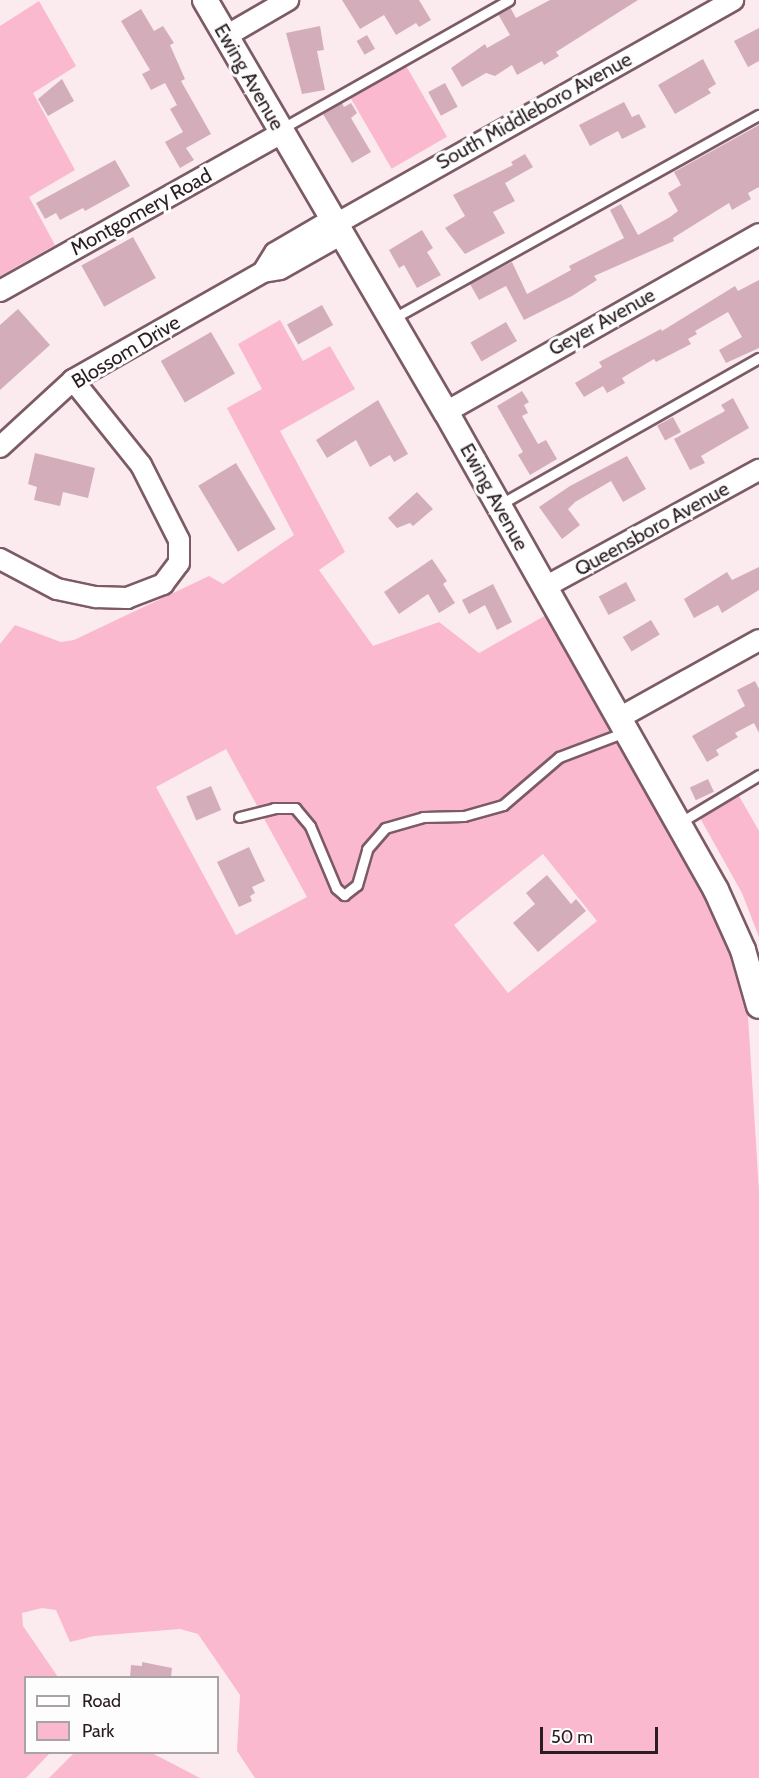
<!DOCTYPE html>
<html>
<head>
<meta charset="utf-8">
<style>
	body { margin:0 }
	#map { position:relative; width:759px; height:1778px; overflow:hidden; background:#fbebef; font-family:Cabin,sans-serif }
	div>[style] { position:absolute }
	.green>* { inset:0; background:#fab9ce; transform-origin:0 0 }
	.building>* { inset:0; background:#d3aeba; transform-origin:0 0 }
	.roads { filter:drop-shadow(2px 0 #7c5b66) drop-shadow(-2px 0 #7c5b66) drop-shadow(0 2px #7c5b66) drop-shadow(0 -2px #7c5b66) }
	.service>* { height:9px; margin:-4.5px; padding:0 4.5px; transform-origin:4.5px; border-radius:4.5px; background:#fff }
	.minor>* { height:20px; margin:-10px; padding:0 10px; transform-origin:10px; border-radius:10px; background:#fff }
	.tertiary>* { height:24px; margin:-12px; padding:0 12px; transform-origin:12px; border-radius:12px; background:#fff }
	span { translate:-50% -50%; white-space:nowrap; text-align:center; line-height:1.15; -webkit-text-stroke:6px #fdfdfd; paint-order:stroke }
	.street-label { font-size:20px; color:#2a1d21 }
	.legend { position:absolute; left:24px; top:1676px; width:195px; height:78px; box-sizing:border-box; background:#fdfdfd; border:2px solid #a9a3a5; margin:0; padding:8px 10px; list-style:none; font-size:18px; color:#2a1d21 }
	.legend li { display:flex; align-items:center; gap:12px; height:30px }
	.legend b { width:30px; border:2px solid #a9a3a5 }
	.scale { position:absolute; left:540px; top:1727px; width:118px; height:27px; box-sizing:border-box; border:3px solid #2a1d21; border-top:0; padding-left:8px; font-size:18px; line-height:21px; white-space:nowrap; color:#2a1d21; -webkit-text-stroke:4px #fdfdfd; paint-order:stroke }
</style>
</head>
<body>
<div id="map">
	<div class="green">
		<i style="clip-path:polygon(39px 1px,76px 66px,33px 93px,75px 170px,29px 197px,55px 245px,0 276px,0 26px)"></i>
		<i style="left:405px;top:64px;width:84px;height:64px;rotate:60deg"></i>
		<i style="clip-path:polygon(evenodd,280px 320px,303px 361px,330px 346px,355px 389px,280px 431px,345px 552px,319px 570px,373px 646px,439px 622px,479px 653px,548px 614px,711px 900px,733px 947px,748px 1016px,759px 1191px,759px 1778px,255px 1778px,237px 1751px,240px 1695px,198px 1634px,180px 1629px,94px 1636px,70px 1642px,56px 1610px,42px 1608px,22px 1613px,23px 1626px,58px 1677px,26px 1678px,26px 1752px,50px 1753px,26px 1778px,0 1778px,0 644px,15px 625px,61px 642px,74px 640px,209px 576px,223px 584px,294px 535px,227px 408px,262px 389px,238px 344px,280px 320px,226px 749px,307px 897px,236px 935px,156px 787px,226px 749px,280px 320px,543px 854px,597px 921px,508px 993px,454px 925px,543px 854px)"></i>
		<i style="clip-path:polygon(739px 796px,759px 831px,759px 937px,742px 893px,700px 818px)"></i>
		<i style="clip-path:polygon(74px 1753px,152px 1753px,200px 1778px,49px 1778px)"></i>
	</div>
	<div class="building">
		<i style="clip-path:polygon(342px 0,419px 0,431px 20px,419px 27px,416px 23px,396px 35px,384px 15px,360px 29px)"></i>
		<i style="clip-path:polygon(550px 0,638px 0,556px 52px,559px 56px,544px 65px,542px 61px,517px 75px,512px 65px,495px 76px,486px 73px,462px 87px,451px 68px,485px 44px,487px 48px,510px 35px,498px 14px,510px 7px,516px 18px)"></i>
		<i style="clip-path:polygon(141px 9px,154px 31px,163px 26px,174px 43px,170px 45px,185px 79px,181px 81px,211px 134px,186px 148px,194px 160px,180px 168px,165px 142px,183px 132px,170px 109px,177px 105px,165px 83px,151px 90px,142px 74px,150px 70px,121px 21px)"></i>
		<i style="clip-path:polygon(320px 26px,324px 50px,317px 51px,325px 90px,302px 94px,286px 33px)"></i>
		<i style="clip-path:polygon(759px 28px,759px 61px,748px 67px,734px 41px)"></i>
		<i style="left:367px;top:35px;width:16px;height:12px;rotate:60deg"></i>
		<i style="clip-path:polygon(703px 59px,716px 84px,708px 89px,711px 93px,675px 114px,658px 85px)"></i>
		<i style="clip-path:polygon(62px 79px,74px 101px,48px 116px,38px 99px)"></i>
		<i style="left:445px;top:83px;width:27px;height:19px;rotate:62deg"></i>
		<i style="clip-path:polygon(624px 102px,632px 117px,639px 114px,646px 127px,622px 139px,618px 131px,590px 146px,579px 125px)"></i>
		<i style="clip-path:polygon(342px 103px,344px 107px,351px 103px,357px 113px,351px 118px,371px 152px,352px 163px,323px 114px)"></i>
		<i style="clip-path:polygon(759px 125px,759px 187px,748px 193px,751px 199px,732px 210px,729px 203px,673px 238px,674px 241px,594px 276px,597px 280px,572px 296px,524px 320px,506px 286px,479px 300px,470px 284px,512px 262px,527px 294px,571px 270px,569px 266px,624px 238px,610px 210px,621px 204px,638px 235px,670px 217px,678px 211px,668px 193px,681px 185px,674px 172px)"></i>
		<i style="clip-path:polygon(525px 154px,533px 167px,505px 183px,515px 201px,493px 212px,505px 233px,465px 254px,445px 228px,465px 216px,453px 195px,513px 165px,511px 162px)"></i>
		<i style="clip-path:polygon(115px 160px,130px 186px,85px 211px,83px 208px,60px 220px,56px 213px,45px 219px,36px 203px)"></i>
		<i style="clip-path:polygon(422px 230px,433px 248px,427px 252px,441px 275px,417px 288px,404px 265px,399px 268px,389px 250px)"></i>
		<i style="left:133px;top:237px;width:47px;height:59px;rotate:61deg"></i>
		<i style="clip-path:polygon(759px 280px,759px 348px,726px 363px,719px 350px,742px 337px,728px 312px,695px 331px,697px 334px,688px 339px,691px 344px,656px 362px,654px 359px,622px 378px,625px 383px,607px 393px,603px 386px,584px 397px,575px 383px,602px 367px,599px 362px,661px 329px,662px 331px,735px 286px,738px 291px)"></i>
		<i style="left:322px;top:305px;width:23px;height:40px;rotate:61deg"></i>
		<i style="clip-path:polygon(18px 309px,50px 345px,0 390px,0 325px)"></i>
		<i style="left:506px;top:322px;width:22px;height:41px;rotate:60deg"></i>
		<i style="left:211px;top:332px;width:48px;height:58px;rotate:60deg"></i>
		<i style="clip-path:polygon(522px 391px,529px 402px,524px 405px,528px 413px,522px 416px,538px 444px,546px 440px,557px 459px,530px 475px,518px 455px,523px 452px,497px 406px)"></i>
		<i style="clip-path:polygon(733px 398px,749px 428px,701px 456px,705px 463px,690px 470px,674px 439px,725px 411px,721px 405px)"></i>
		<i style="clip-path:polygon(378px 400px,408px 454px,394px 462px,390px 455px,370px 467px,356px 440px,327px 458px,316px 440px)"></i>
		<i style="left:673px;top:417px;width:17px;height:18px;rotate:62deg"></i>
		<i style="clip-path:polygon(35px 453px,95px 468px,88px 498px,63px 492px,60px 506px,34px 500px,37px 487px,28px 484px)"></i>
		<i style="clip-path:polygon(627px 456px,646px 489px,623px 502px,611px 481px,575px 502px,568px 509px,580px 525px,562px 539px,539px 507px,570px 486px)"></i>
		<i style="left:236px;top:463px;width:77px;height:44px;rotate:59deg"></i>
		<i style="clip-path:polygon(417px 492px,433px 509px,413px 526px,410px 523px,397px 528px,388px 518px)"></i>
		<i style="clip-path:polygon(432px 559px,447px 581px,443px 584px,455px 603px,439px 613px,428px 594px,399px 614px,384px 592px)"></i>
		<i style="clip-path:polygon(759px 567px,759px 590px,722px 613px,718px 605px,694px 618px,684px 599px,727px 572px,732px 580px)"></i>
		<i style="left:626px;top:582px;width:21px;height:31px;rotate:62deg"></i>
		<i style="clip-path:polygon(493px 584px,512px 622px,497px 630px,485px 605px,469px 614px,462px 600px)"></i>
		<i style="left:651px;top:620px;width:17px;height:33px;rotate:59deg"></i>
		<i style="clip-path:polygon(755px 681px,759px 689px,759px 733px,754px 723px,735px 733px,738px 737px,716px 750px,719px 755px,707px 762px,692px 736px,745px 706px,737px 690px)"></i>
		<i style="left:708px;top:779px;width:14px;height:20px;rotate:65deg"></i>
		<i style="left:211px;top:786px;width:26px;height:27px;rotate:67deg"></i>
		<i style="clip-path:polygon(249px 847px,265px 881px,252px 887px,255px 893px,250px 896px,252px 901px,239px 907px,217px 862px)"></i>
		<i style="clip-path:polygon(547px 875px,571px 904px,576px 899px,586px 911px,538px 952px,513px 923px,535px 904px,526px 893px)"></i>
		<i style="clip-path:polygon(142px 1662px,172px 1668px,171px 1677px,130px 1677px,131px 1665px,142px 1666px)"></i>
	</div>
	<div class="roads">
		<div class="service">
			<i style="left:281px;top:129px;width:262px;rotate:-29.5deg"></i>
			<i style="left:392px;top:319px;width:420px;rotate:-29.1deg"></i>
			<i style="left:499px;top:505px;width:299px;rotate:-29.5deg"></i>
			<i style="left:239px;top:817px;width:36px;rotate:-14deg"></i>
			<i style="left:274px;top:808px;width:21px"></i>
			<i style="left:295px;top:808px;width:23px;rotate:50deg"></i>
			<i style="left:310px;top:826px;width:67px;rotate:67.2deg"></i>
			<i style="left:336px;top:888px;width:11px;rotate:41deg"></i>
			<i style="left:344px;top:895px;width:16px;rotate:-38deg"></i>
			<i style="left:357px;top:885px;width:37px;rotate:-74deg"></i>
			<i style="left:367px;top:849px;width:28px;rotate:-49deg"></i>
			<i style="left:385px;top:828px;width:40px;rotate:-16deg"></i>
			<i style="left:423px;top:817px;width:41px;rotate:-1.4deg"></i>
			<i style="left:464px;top:816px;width:41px;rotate:-15.8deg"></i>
			<i style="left:503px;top:805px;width:74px;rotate:-40.6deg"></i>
			<i style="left:559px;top:757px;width:71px;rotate:-20.7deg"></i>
			<i style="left:679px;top:823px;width:93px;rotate:-31deg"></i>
		</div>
		<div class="minor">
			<i style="left:226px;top:36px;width:72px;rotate:-30.1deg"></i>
			<i style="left:336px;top:224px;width:456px;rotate:-29.4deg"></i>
			<i style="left:263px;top:272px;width:22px;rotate:-58deg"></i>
			<i style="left:275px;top:253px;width:67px;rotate:-30.4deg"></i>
			<i style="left:0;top:291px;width:323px;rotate:-29.3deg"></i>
			<i style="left:446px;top:412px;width:360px;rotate:-29.6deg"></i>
			<i style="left:0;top:447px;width:99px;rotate:-42.5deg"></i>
			<i style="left:73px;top:380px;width:219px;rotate:-29.6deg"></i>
			<i style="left:263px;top:272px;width:17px;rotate:-10deg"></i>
			<i style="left:280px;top:269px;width:71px;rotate:-29.4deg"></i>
			<i style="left:0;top:559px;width:64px;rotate:27.8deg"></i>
			<i style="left:57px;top:589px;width:40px;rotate:12deg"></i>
			<i style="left:96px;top:597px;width:31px;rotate:2deg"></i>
			<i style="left:127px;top:598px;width:39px;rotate:-21deg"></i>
			<i style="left:163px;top:584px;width:26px;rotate:-53deg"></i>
			<i style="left:179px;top:563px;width:23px;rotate:-90deg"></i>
			<i style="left:179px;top:540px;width:84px;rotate:-116.9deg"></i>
			<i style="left:141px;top:465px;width:109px;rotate:-128.7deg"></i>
			<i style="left:545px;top:587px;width:244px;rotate:-28.7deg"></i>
			<i style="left:619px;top:718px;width:160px;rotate:-29.1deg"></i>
		</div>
		<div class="tertiary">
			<i style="left:205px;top:0;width:477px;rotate:59.7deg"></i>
			<i style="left:446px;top:412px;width:549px;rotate:60.54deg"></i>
			<i style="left:716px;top:890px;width:66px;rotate:65.8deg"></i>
			<i style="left:743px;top:950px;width:58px;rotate:74.1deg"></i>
		</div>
	</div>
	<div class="street-label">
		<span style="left:249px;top:77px;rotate:60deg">Ewing Avenue</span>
		<span style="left:534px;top:111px;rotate:-29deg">South Middleboro Avenue</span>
		<span style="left:141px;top:212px;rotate:-29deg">Montgomery Road</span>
		<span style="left:602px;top:322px;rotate:-29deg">Geyer Avenue</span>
		<span style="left:126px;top:352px;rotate:-31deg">Blossom Drive</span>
		<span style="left:494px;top:497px;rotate:61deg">Ewing Avenue</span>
		<span style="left:652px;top:529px;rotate:-29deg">Queensboro Avenue</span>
	</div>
	<ul class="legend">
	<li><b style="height:8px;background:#fff"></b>Road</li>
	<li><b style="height:16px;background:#fab9ce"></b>Park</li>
	</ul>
	<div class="scale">50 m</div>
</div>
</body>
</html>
